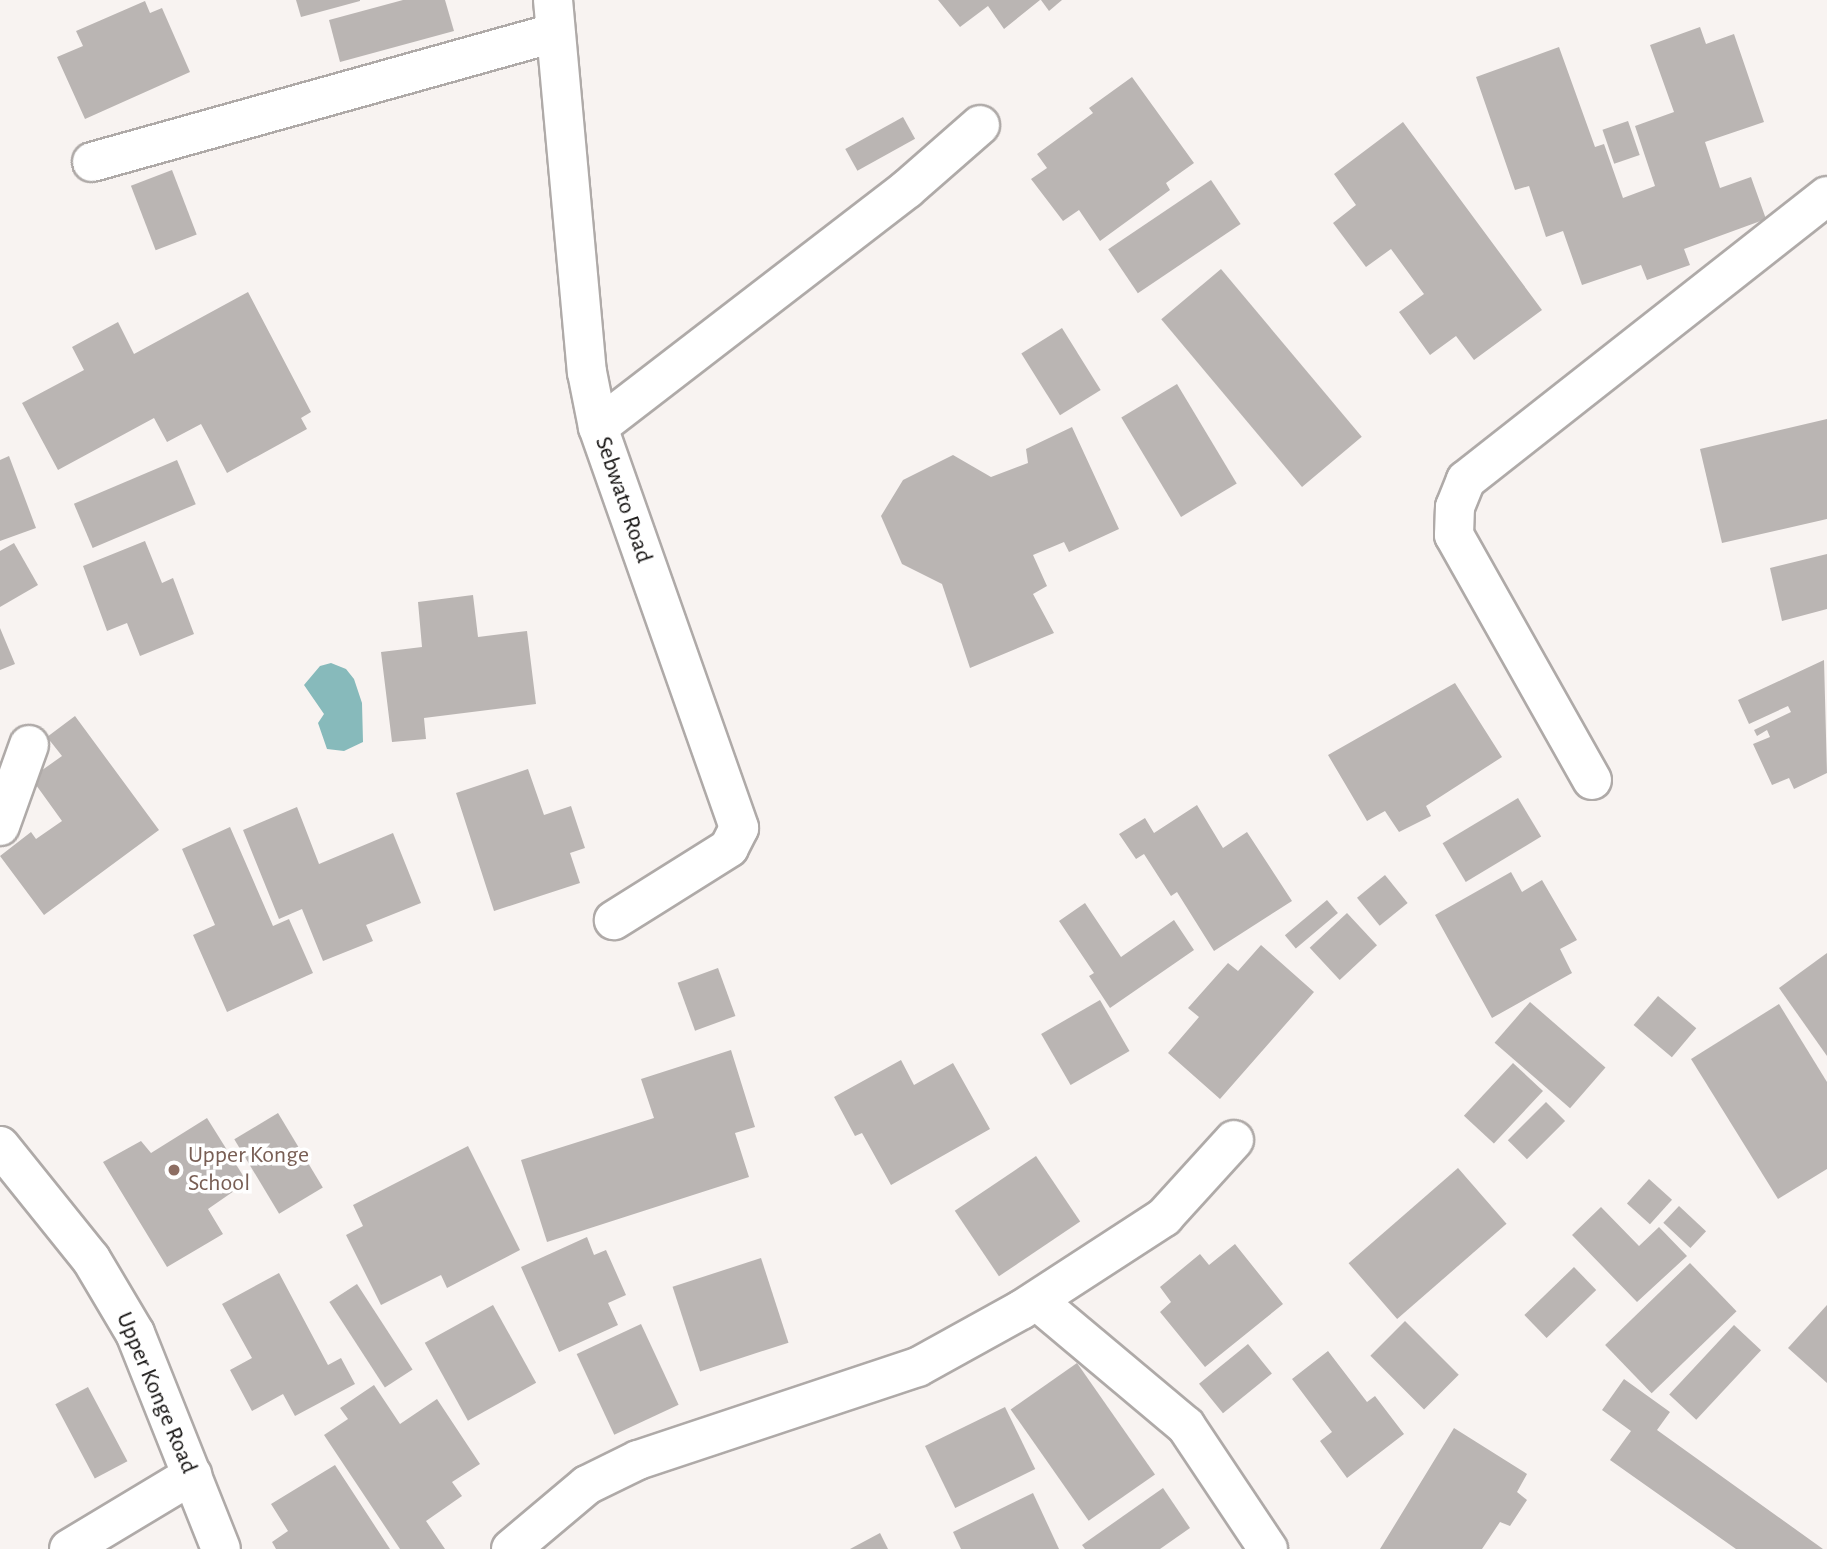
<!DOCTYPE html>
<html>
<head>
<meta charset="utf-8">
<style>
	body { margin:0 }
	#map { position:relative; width:1827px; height:1549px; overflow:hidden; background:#f8f3f1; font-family:"Alegreya Sans",sans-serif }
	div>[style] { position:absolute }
	.water>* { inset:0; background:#87babb }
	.building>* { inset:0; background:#bab5b3; transform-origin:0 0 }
	.roads { filter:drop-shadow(2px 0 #afaaa8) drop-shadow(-2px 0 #afaaa8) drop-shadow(0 2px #afaaa8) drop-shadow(0 -2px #afaaa8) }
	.minor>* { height:38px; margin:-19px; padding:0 19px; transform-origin:19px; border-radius:19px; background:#fff }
	.dots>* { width:19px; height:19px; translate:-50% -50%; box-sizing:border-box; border:4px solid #fff; border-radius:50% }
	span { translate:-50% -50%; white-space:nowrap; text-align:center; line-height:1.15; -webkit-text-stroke:7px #fff; paint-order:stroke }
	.street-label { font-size:24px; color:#100e0d }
	.education-label { font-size:24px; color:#785e54 }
	.left { translate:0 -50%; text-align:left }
</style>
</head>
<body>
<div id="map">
	<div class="water">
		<i style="clip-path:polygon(331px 663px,346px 669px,354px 679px,362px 703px,363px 742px,344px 751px,327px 749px,318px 723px,324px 714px,304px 685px,320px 666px)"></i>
	</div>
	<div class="building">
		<i style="clip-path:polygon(296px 0,360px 0,360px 1px,301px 17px)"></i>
		<i style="clip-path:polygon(403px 0,445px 0,454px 31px,340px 62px,329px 20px)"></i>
		<i style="clip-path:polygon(938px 0,1040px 0,1004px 29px,988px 6px,960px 27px)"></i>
		<i style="clip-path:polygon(1041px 0,1062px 0,1049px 11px)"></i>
		<i style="clip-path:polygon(145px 1px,150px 13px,162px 8px,190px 72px,85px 119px,57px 57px,83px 46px,76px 31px)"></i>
		<i style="clip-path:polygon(1700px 27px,1706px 44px,1734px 34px,1764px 122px,1705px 142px,1720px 188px,1751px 177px,1766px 219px,1684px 249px,1690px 265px,1647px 280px,1641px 265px,1582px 285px,1563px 231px,1546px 237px,1529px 186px,1515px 190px,1476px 77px,1559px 47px,1595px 147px,1604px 144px,1623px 198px,1655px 186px,1635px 126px,1674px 112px,1650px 45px)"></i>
		<i style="clip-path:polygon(1132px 77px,1194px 163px,1166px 183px,1170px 190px,1100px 241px,1079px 210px,1063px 221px,1031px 179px,1047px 168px,1037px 154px,1093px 113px,1089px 108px)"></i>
		<i style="left:903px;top:117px;width:25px;height:66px;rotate:61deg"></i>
		<i style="left:1628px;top:121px;width:36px;height:27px;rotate:71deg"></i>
		<i style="clip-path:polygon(1403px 122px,1542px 310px,1474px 360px,1456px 336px,1430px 355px,1399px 312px,1424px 294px,1391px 249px,1366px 267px,1333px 223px,1356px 205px,1334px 174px)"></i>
		<i style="left:172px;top:170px;width:69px;height:44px;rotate:69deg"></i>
		<i style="left:1211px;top:180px;width:53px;height:124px;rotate:56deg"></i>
		<i style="left:1221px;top:269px;width:219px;height:78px;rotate:50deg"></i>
		<i style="clip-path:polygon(248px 292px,311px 412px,301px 418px,307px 429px,227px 473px,201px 424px,167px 442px,154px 418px,58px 470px,22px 403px,84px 370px,72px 347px,118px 322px,134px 354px)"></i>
		<i style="left:1062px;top:328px;width:73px;height:48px;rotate:58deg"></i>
		<i style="left:1177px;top:384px;width:116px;height:65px;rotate:59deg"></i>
		<i style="clip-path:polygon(1827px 419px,1827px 519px,1722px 543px,1700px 449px)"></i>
		<i style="clip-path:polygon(1072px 427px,1119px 529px,1069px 552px,1064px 542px,1033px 555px,1047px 586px,1033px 594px,1054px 633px,970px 668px,942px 584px,902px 564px,881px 516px,903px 480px,953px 455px,991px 477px,1028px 463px,1026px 449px)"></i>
		<i style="clip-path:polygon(9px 456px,36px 528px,0 541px,0 460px)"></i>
		<i style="left:177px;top:460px;width:48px;height:112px;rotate:67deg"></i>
		<i style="clip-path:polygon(145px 541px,162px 583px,173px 578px,194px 634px,140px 656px,127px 623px,107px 631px,83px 566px)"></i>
		<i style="clip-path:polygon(14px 543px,38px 585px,0 607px,0 551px)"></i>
		<i style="clip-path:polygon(1827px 554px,1827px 609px,1782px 621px,1770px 568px)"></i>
		<i style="clip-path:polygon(473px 595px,478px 637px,527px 631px,536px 704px,424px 718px,426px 739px,392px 742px,381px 652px,422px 647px,418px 602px)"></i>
		<i style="clip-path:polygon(0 628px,15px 664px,0 670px)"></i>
		<i style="clip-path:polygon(1824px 660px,1827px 773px,1794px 789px,1789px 778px,1772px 785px,1753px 744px,1770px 737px,1767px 730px,1757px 736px,1754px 730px,1791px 712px,1788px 706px,1749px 724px,1738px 700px)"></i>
		<i style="clip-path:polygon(1455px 683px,1502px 757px,1426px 806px,1431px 816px,1399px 832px,1385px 811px,1367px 821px,1328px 755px)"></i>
		<i style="clip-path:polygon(75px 716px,159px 830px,44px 915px,0 856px,31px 832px,36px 839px,62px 821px,31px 778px,62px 756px,47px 737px)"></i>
		<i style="clip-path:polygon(528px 769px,544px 815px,571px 806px,585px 848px,570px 853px,580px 883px,494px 911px,456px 793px)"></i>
		<i style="left:1518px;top:798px;width:45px;height:88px;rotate:59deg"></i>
		<i style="clip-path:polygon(1197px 805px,1223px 848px,1247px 832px,1292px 901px,1214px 951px,1177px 892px,1171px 896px,1144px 854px,1136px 859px,1119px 834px,1145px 818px,1154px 833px)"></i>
		<i style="clip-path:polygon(297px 807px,319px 864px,393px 833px,421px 903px,366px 925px,373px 941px,323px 961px,302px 909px,279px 919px,243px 830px)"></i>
		<i style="clip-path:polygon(230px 827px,273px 926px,289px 919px,313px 973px,227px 1012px,193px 935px,215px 925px,182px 849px)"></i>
		<i style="clip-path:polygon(1511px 872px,1522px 892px,1542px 880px,1577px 940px,1560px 949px,1572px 973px,1492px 1018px,1435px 915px)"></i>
		<i style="left:1385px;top:875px;width:36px;height:36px;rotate:51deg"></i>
		<i style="left:1327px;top:900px;width:17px;height:55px;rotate:50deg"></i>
		<i style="clip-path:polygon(1085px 903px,1121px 957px,1174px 920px,1194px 950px,1110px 1008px,1089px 976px,1094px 973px,1059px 921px)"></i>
		<i style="left:1347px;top:913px;width:44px;height:51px;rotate:47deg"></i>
		<i style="clip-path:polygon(1261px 945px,1314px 992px,1220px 1099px,1168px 1053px,1199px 1017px,1188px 1008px,1228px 963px,1238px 971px)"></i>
		<i style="clip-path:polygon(1827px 953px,1827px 1056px,1779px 988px)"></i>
		<i style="left:718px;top:968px;width:51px;height:43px;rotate:70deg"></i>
		<i style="left:1658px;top:996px;width:50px;height:38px;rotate:40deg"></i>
		<i style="left:1100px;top:1000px;width:59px;height:68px;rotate:60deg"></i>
		<i style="left:1530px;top:1002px;width:100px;height:54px;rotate:41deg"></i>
		<i style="clip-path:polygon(1779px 1004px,1827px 1082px,1827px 1169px,1778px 1199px,1691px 1059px)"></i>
		<i style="clip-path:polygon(731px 1050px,755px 1127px,735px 1133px,749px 1177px,547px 1242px,521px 1160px,654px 1118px,641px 1079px)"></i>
		<i style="clip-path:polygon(901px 1060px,914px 1085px,953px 1063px,990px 1129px,891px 1185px,862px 1133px,855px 1136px,834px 1097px)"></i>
		<i style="left:1513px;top:1063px;width:41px;height:72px;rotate:43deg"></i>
		<i style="left:1546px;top:1102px;width:27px;height:54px;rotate:45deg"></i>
		<i style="left:278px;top:1113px;width:87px;height:51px;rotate:59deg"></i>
		<i style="clip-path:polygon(207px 1118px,247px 1182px,208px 1209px,223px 1234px,167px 1267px,103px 1162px,141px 1141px,151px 1153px)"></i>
		<i style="clip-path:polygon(468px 1146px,520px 1250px,447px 1288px,441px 1275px,381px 1305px,346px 1235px,363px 1226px,353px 1205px)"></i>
		<i style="left:1036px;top:1156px;width:79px;height:98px;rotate:56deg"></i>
		<i style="left:1458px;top:1168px;width:74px;height:145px;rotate:49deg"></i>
		<i style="left:1649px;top:1179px;width:31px;height:33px;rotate:42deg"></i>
		<i style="left:1679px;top:1206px;width:37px;height:23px;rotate:43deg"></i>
		<i style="clip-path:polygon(1601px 1207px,1639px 1246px,1659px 1227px,1687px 1256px,1637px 1302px,1572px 1235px)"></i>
		<i style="clip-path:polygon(587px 1237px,594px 1255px,606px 1250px,626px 1295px,608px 1303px,618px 1325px,559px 1352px,521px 1267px)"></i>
		<i style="clip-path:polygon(1235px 1244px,1283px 1304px,1205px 1367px,1160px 1312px,1171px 1302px,1160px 1287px,1200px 1254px,1209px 1265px)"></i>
		<i style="left:761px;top:1258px;width:89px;height:93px;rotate:72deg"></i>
		<i style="left:1690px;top:1263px;width:67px;height:118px;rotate:46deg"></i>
		<i style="left:1574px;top:1267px;width:32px;height:69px;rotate:46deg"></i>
		<i style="clip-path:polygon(279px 1273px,328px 1365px,341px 1358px,355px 1384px,295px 1416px,283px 1394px,252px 1411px,230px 1370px,252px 1358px,222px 1304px)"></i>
		<i style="left:357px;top:1284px;width:102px;height:33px;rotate:57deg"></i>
		<i style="left:493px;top:1305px;width:89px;height:78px;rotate:61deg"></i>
		<i style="clip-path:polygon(1827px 1305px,1827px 1383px,1788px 1348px)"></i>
		<i style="left:1405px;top:1321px;width:76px;height:49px;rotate:45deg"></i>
		<i style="left:641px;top:1324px;width:89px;height:71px;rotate:65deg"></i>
		<i style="left:1734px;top:1325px;width:37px;height:95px;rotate:43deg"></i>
		<i style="left:1248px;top:1344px;width:38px;height:63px;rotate:51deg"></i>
		<i style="clip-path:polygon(1328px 1351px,1367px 1402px,1375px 1396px,1404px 1434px,1347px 1478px,1320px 1441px,1332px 1432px,1292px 1379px)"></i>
		<i style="left:1077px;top:1363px;width:136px;height:81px;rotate:55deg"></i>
		<i style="clip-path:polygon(1624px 1379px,1670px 1412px,1657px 1430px,1823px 1549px,1736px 1549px,1610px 1460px,1631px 1431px,1602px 1410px)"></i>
		<i style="clip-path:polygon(374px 1385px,400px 1424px,437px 1399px,480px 1464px,452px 1482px,462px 1496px,426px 1521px,445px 1549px,400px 1549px,324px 1435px,348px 1419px,340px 1408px)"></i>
		<i style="left:88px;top:1387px;width:84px;height:37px;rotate:62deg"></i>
		<i style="left:1005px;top:1407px;width:69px;height:89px;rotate:64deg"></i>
		<i style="clip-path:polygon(1454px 1428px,1527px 1474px,1517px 1492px,1527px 1500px,1510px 1526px,1500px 1522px,1482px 1549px,1380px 1549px)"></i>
		<i style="clip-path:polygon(335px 1465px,390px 1549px,276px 1549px,272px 1542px,288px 1531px,271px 1504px)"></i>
		<i style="clip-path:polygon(1163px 1488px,1190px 1528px,1160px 1549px,1085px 1549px,1082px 1545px)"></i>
		<i style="clip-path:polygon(1033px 1493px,1059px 1549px,961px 1549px,953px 1532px)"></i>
		<i style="clip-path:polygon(880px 1533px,888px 1549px,850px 1549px)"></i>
	</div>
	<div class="roads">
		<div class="minor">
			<i style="left:553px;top:0;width:374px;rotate:84.8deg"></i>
			<i style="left:587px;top:372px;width:56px;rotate:78.7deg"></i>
			<i style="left:598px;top:427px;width:425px;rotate:70.6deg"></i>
			<i style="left:739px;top:828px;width:22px;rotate:117deg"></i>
			<i style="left:729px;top:848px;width:136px;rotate:147.9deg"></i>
			<i style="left:92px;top:162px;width:481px;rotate:-15.6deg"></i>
			<i style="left:598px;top:427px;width:390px;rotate:-37.6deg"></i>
			<i style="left:907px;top:189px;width:97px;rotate:-41.2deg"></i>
			<i style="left:1592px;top:780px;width:281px;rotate:-119.4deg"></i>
			<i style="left:1454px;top:535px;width:28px;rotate:-88deg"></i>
			<i style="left:1455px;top:507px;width:29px;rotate:-68deg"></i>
			<i style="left:1466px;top:480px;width:459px;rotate:-38.2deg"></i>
			<i style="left:0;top:826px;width:86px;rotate:-70.3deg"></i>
			<i style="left:0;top:1146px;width:145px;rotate:51.2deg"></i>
			<i style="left:91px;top:1259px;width:86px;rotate:59.3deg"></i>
			<i style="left:135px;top:1333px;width:232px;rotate:68.3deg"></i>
			<i style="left:1037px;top:1301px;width:194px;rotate:40deg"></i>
			<i style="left:1186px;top:1426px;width:148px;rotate:56.3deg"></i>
			<i style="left:69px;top:1549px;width:144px;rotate:-31deg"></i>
			<i style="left:511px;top:1549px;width:99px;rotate:-40.1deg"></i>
			<i style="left:587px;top:1485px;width:57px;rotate:-26.1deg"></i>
			<i style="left:638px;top:1460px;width:295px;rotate:-18.4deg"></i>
			<i style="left:918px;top:1367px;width:118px;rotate:-29deg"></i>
			<i style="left:1021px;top:1310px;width:171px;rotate:-33deg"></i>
			<i style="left:1164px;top:1217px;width:104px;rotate:-47.7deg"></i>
		</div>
	</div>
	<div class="dots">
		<i style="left:174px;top:1170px;background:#8d6e63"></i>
	</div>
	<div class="street-label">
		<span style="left:623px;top:500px;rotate:71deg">Sebwato Road</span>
		<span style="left:156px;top:1393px;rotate:67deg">Upper Konge Road</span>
	</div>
	<div class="education-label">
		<span class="left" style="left:188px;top:1170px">Upper Konge<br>School</span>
	</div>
</div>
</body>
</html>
